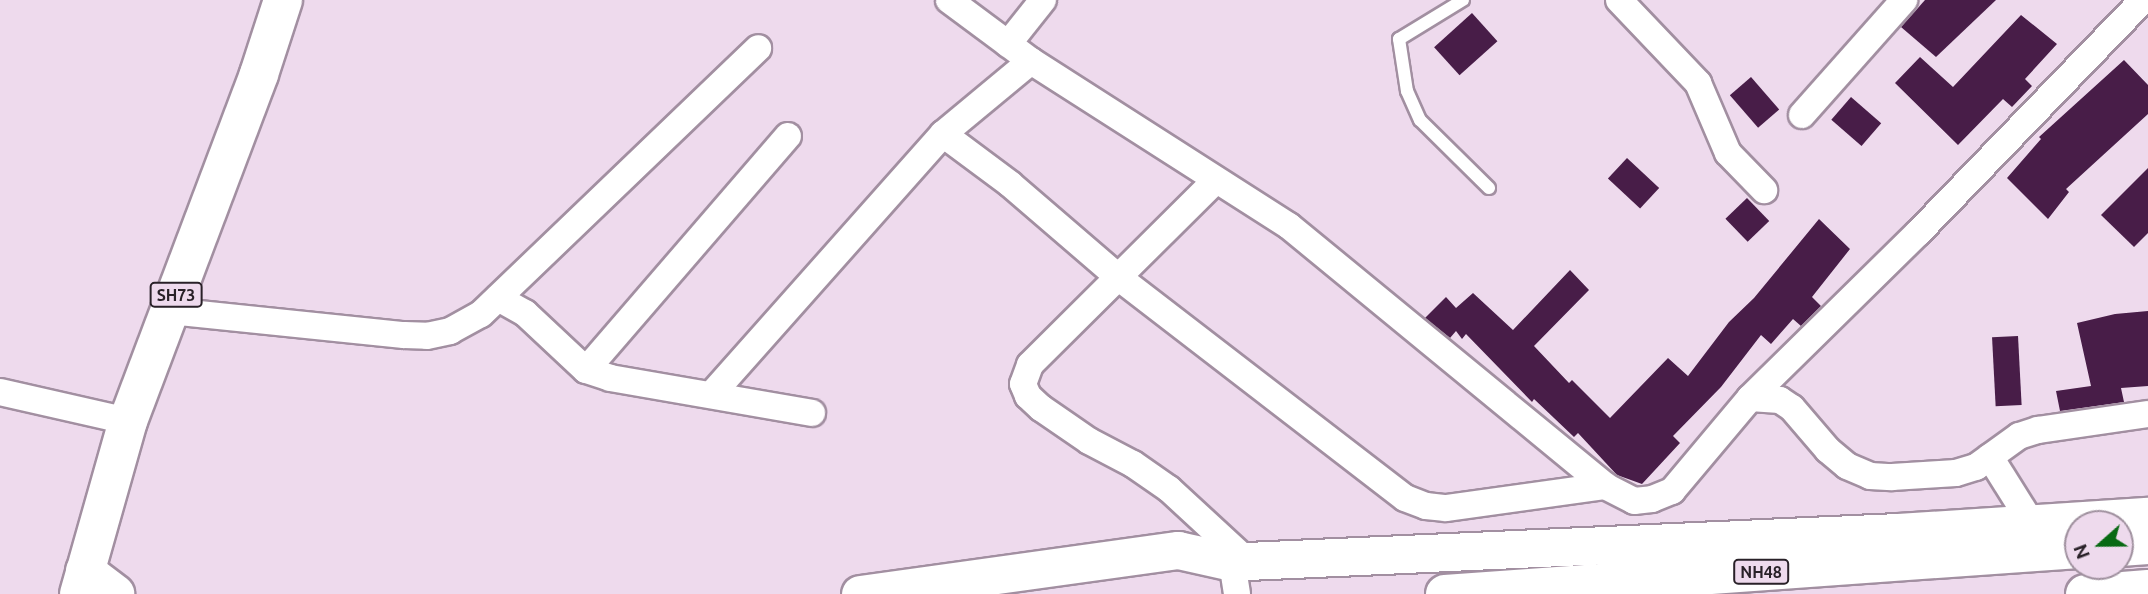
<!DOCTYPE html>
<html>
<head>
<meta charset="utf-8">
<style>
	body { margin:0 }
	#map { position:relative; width:2148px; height:594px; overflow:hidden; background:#eedaed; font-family:Ubuntu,sans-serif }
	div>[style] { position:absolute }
	.building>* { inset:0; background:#481d48; transform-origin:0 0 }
	.roads { filter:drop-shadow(2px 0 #a28fa1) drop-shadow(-2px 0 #a28fa1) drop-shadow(0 2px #a28fa1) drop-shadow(0 -2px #a28fa1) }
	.service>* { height:12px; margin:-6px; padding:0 6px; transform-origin:6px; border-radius:6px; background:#fff }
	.minor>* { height:26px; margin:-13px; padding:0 13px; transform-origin:13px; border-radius:13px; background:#fff }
	.secondary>* { height:37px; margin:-18.5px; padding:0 18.5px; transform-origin:18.5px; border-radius:18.5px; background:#fff }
	.primary>* { height:38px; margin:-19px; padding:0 19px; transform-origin:19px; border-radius:19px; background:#fff }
	.trunk>* { height:38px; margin:-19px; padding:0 19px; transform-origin:19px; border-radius:19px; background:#fff }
	span { translate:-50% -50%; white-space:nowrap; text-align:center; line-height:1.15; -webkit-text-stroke:7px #eedaed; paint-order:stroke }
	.shield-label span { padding:2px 5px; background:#eedaed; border:2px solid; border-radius:5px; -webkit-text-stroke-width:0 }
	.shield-label { font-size:16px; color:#292128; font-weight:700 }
	.north { position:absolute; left:2064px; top:510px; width:70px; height:70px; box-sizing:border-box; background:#eedaed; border:2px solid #9f909e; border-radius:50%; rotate:249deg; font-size:19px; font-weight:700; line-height:28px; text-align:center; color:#292128 }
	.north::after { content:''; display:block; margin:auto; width:24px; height:32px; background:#086913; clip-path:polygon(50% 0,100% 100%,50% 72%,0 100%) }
</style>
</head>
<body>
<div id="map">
	<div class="building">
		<i style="clip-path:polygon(1925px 0,1996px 0,1936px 57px,1901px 27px)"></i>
		<i style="left:1472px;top:13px;width:38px;height:51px;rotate:48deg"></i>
		<i style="clip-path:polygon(2021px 15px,2057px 44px,2025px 79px,2032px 86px,2012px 107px,2003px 99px,1958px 145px,1895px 83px,1920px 57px,1953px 87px)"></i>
		<i style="clip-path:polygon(2124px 60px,2148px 85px,2148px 114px,2066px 189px,2069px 192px,2048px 219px,2007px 178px,2041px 139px,2039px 137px)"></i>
		<i style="left:1751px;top:77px;width:43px;height:28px;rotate:49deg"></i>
		<i style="left:1851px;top:97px;width:40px;height:30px;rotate:41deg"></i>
		<i style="left:1627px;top:158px;width:44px;height:28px;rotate:43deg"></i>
		<i style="clip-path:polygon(2148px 168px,2148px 233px,2134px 247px,2101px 215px)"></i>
		<i style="left:1747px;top:198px;width:32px;height:30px;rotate:46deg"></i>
		<i style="clip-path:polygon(1819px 219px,1850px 249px,1812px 297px,1821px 306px,1801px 326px,1793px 319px,1771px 344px,1761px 335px,1721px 387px,1673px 436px,1680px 443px,1642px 484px,1617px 475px,1578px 433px,1574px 437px,1534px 399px,1532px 402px,1466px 334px,1462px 339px,1456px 331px,1450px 338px,1425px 318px,1446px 297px,1456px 308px,1473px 293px,1513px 330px,1570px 270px,1589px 290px,1534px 346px,1569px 383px,1572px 380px,1610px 418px,1668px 358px,1688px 376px,1729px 322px,1754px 298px)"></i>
		<i style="clip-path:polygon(2148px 311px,2148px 386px,2121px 388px,2124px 402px,2060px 411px,2056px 391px,2091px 386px,2077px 323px,2115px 314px)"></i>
		<i style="left:2018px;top:336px;width:69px;height:26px;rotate:87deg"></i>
	</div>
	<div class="roads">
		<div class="service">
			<i style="left:1463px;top:0;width:75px;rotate:148.6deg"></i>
			<i style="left:1399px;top:39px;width:53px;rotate:81.3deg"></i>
			<i style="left:1407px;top:91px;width:32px;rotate:66deg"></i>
			<i style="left:1420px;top:120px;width:97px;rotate:44.6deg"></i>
		</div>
		<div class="minor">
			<i style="left:949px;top:0;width:102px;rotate:36.6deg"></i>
			<i style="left:1031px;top:61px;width:306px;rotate:32.6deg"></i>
			<i style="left:1289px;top:226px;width:409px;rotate:39.4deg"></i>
			<i style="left:1605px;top:486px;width:33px;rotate:27deg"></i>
			<i style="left:1634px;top:501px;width:18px;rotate:-6deg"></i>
			<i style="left:1652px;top:499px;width:22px;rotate:-22deg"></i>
			<i style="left:1672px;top:491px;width:121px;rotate:-50deg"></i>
			<i style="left:1750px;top:398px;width:235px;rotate:-44.5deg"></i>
			<i style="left:1918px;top:233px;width:324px;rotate:-46deg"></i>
			<i style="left:1619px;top:0;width:115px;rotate:46.4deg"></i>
			<i style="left:1698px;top:83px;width:76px;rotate:66.8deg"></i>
			<i style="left:1728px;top:153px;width:52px;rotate:45.8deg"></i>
			<i style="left:1008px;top:44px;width:56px;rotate:-51.5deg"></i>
			<i style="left:1802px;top:115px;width:154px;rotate:-48.4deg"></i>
			<i style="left:943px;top:134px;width:84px;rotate:36.7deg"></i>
			<i style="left:1010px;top:184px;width:143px;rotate:40.7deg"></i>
			<i style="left:1118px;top:277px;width:362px;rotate:37.6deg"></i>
			<i style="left:1405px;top:498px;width:22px;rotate:21deg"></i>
			<i style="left:1426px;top:506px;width:20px;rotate:6deg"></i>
			<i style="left:1446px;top:508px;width:161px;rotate:-7.9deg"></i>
			<i style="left:1216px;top:180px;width:262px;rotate:135.2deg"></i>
			<i style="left:1030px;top:365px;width:20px;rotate:110deg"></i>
			<i style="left:1023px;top:384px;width:13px;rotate:67deg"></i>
			<i style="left:1028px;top:396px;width:18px;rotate:43deg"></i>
			<i style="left:1041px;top:408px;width:58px;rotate:34.5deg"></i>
			<i style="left:1089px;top:441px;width:50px;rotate:27.6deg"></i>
			<i style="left:1133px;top:464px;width:44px;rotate:34.8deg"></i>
			<i style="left:1169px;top:489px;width:106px;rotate:42.7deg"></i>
			<i style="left:498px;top:298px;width:31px;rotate:29deg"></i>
			<i style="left:525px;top:313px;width:83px;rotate:43.1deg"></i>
			<i style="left:586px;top:370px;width:25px;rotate:18deg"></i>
			<i style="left:610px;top:378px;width:205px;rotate:9.8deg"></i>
			<i style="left:170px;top:311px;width:235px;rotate:5.9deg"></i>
			<i style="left:404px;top:335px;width:23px;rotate:2deg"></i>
			<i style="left:427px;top:336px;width:24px;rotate:-12deg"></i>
			<i style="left:450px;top:331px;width:35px;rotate:-29deg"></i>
			<i style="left:481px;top:314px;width:384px;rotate:-43.8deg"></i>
			<i style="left:586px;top:370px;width:309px;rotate:-49.2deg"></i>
			<i style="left:0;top:392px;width:131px;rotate:12.8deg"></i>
			<i style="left:712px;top:394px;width:348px;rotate:-48.4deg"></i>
			<i style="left:943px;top:134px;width:114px;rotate:-39.7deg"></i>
			<i style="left:1750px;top:398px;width:30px;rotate:4deg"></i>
			<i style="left:1780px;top:400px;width:14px;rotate:34deg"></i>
			<i style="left:1792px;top:408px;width:55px;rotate:49.4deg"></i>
			<i style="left:1828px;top:450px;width:25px;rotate:40deg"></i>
			<i style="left:1847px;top:466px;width:25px;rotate:23deg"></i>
			<i style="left:1870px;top:476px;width:22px;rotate:3deg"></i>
			<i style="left:1892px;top:477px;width:64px;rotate:-3.6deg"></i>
			<i style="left:1956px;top:473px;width:21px;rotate:-17deg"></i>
			<i style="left:1976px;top:467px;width:53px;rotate:-35.8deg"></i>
			<i style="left:2019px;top:436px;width:20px;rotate:-18deg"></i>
			<i style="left:2038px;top:430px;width:111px;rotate:-8.3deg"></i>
			<i style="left:1990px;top:457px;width:79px;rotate:57.9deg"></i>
			<i style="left:1232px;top:562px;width:32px;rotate:81deg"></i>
		</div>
		<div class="secondary">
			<i style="left:860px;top:594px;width:321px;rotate:-7.9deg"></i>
			<i style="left:1178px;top:550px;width:55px;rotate:12.5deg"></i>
			<i style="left:1232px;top:562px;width:15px;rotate:-4deg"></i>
			<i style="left:1247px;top:561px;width:652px;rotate:-2.55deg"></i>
			<i style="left:1898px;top:532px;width:251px;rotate:-3.7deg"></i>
		</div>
		<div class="primary">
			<i style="left:79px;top:594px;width:180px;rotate:-74.2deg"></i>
			<i style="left:128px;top:421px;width:371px;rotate:-69.3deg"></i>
			<i style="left:259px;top:74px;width:78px;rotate:-72deg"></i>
		</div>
		<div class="trunk">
			<i style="left:2120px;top:547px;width:28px;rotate:-4deg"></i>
			<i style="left:85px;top:571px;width:38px;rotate:37deg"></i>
			<i style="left:1445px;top:594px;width:635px;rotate:-4.07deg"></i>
			<i style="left:2085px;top:594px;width:63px;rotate:-4.5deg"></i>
		</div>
	</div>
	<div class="shield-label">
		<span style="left:176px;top:295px">SH73</span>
		<span style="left:1761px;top:572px">NH48</span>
	</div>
	<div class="north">N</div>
</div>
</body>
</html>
